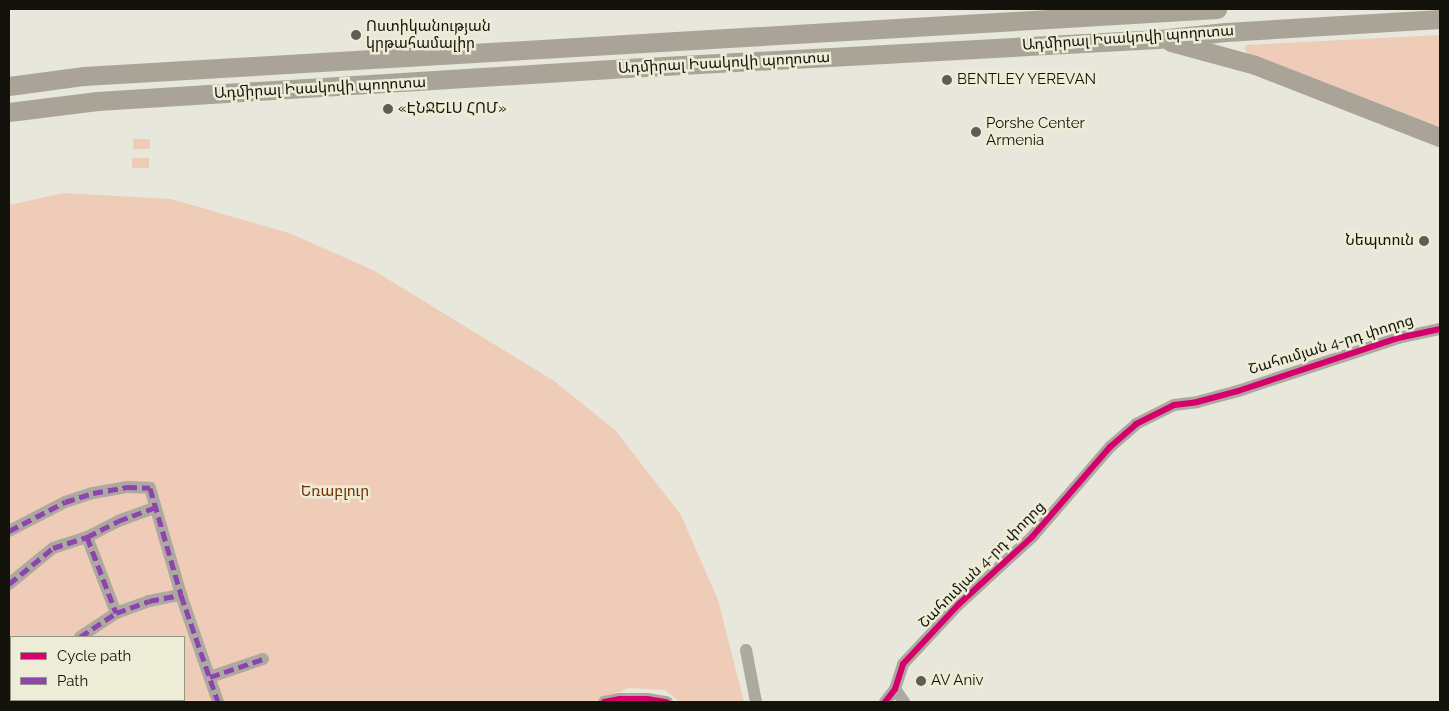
<!DOCTYPE html>
<html>
<head>
<meta charset="utf-8">
<style>
	body { margin:0 }
	#map { position:relative; width:1449px; height:711px; overflow:hidden; background:#e8e7db; font-family:Raleway,"Noto Sans Armenian",sans-serif }
	div>[style] { position:absolute }
	.green>* { inset:0; background:#eeccb8; transform-origin:0 0 }
	.minor>* { height:12px; margin:-6px; padding:0 6px; transform-origin:6px; border-radius:6px; background:#aea9a0 }
	.highway>* { height:19px; margin:-9.5px; padding:0 9.5px; transform-origin:9.5px; border-radius:9.5px; background:#a9a497 }
	.quiet>* { height:5px; margin-top:-2.5px; transform-origin:0; background:repeating-linear-gradient(90deg,#8e44ad 0 10px,transparent 0 15px) }
	.cycleway>* { height:6px; margin:-3px; padding:0 3px; transform-origin:3px; border-radius:3px; background:#d6006c }
	.dots>* { width:14px; height:14px; translate:-50% -50%; box-sizing:border-box; border:2px solid #edecd6; border-radius:50% }
	span { translate:-50% -50%; white-space:nowrap; text-align:center; line-height:1.15; -webkit-text-stroke:5px #edecd6; paint-order:stroke }
	.poi-label { font-size:15px; color:#13130b }
	.left { translate:0 -50%; text-align:left }
	.right { translate:-100% -50%; text-align:right }
	.street-label { font-size:15px; color:#13130b }
	.park-label { font-size:15px; color:#792e00 }
	.frame { position:absolute; inset:0; border:10px solid #13130b; pointer-events:none }
	.legend { position:absolute; left:10px; top:636px; width:175px; height:65px; box-sizing:border-box; background:#edecd6; border:1px solid #969585; margin:0; padding:6px 9px; list-style:none; font-size:15px; color:#13130b }
	.legend li { display:flex; align-items:center; gap:10px; height:25px }
	.legend b { width:25px; border:1px solid #969585 }
</style>
</head>
<body>
<div id="map">
	<div class="green">
		<i style="clip-path:polygon(1440px 35px,1440px 127px,1247px 53px,1244px 48px,1246px 45px)"></i>
		<i style="left:133px;top:139px;width:17px;height:10px"></i>
		<i style="left:132px;top:158px;width:17px;height:10px"></i>
		<i style="clip-path:polygon(evenodd,64px 193px,171px 199px,289px 233px,373px 270px,554px 381px,615px 430px,681px 515px,718px 600px,744px 702px,680px 702px,665px 690px,628px 688px,594px 702px,9px 702px,9px 205px,64px 193px,11px 637px,184px 637px,184px 700px,11px 700px,11px 637px)"></i>
	</div>
	<div class="minor">
		<i style="left:9px;top:531px;width:63px;rotate:-27.4deg"></i>
		<i style="left:65px;top:502px;width:29px;rotate:-18deg"></i>
		<i style="left:93px;top:493px;width:35px;rotate:-10deg"></i>
		<i style="left:127px;top:487px;width:23px;rotate:2deg"></i>
		<i style="left:150px;top:488px;width:111px;rotate:73.8deg"></i>
		<i style="left:181px;top:595px;width:113px;rotate:70.9deg"></i>
		<i style="left:87px;top:537px;width:81px;rotate:69.1deg"></i>
		<i style="left:9px;top:584px;width:57px;rotate:-39.3deg"></i>
		<i style="left:53px;top:548px;width:36px;rotate:-18deg"></i>
		<i style="left:87px;top:537px;width:35px;rotate:-27deg"></i>
		<i style="left:118px;top:521px;width:38px;rotate:-20deg"></i>
		<i style="left:80px;top:637px;width:43px;rotate:-33.7deg"></i>
		<i style="left:116px;top:613px;width:35px;rotate:-20deg"></i>
		<i style="left:149px;top:601px;width:33px;rotate:-11deg"></i>
		<i style="left:746px;top:650px;width:53px;rotate:79.1deg"></i>
		<i style="left:210px;top:677px;width:56px;rotate:-18.8deg"></i>
		<i style="left:895px;top:689px;width:16px;rotate:55deg"></i>
		<i style="left:126px;top:700px;width:5px;rotate:22deg"></i>
		<i style="left:94px;top:702px;width:2px;rotate:-63deg"></i>
		<i style="left:604px;top:702px;width:16px;rotate:-11deg"></i>
		<i style="left:620px;top:699px;width:27px"></i>
		<i style="left:647px;top:699px;width:20px;rotate:9deg"></i>
		<i style="left:885px;top:702px;width:16px;rotate:-52deg"></i>
		<i style="left:895px;top:689px;width:26px;rotate:-72deg"></i>
		<i style="left:903px;top:664px;width:82px;rotate:-47deg"></i>
		<i style="left:959px;top:604px;width:99px;rotate:-42.5deg"></i>
		<i style="left:1032px;top:537px;width:119px;rotate:-49.1deg"></i>
		<i style="left:1110px;top:447px;width:35px;rotate:-41deg"></i>
		<i style="left:1136px;top:424px;width:42px;rotate:-26.6deg"></i>
		<i style="left:1174px;top:405px;width:23px;rotate:-7deg"></i>
		<i style="left:1197px;top:402px;width:42px;rotate:-15deg"></i>
		<i style="left:1238px;top:391px;width:169px;rotate:-18.3deg"></i>
		<i style="left:1398px;top:338px;width:43px;rotate:-12.1deg"></i>
	</div>
	<div class="highway">
		<i style="left:1171px;top:42px;width:87px;rotate:15.3deg"></i>
		<i style="left:1255px;top:65px;width:199px;rotate:21.3deg"></i>
		<i style="left:9px;top:86px;width:76px;rotate:-7.6deg"></i>
		<i style="left:84px;top:76px;width:1135px;rotate:-3.38deg"></i>
		<i style="left:9px;top:112px;width:89px;rotate:-7.1deg"></i>
		<i style="left:97px;top:101px;width:531px;rotate:-3.56deg"></i>
		<i style="left:627px;top:68px;width:532px;rotate:-3.13deg"></i>
		<i style="left:1158px;top:39px;width:68px;rotate:-5.9deg"></i>
		<i style="left:1226px;top:32px;width:214px;rotate:-3.5deg"></i>
	</div>
	<div class="quiet">
		<i style="left:9px;top:531px;width:63px;rotate:-27.4deg"></i>
		<i style="left:65px;top:502px;width:29px;rotate:-18deg"></i>
		<i style="left:93px;top:493px;width:35px;rotate:-10deg"></i>
		<i style="left:127px;top:487px;width:23px;rotate:2deg"></i>
		<i style="left:150px;top:488px;width:111px;rotate:73.8deg"></i>
		<i style="left:181px;top:595px;width:113px;rotate:70.9deg"></i>
		<i style="left:87px;top:537px;width:81px;rotate:69.1deg"></i>
		<i style="left:9px;top:584px;width:57px;rotate:-39.3deg"></i>
		<i style="left:53px;top:548px;width:36px;rotate:-18deg"></i>
		<i style="left:87px;top:537px;width:35px;rotate:-27deg"></i>
		<i style="left:118px;top:521px;width:38px;rotate:-20deg"></i>
		<i style="left:80px;top:637px;width:43px;rotate:-33.7deg"></i>
		<i style="left:116px;top:613px;width:35px;rotate:-20deg"></i>
		<i style="left:149px;top:601px;width:33px;rotate:-11deg"></i>
		<i style="left:210px;top:677px;width:56px;rotate:-18.8deg"></i>
		<i style="left:126px;top:700px;width:5px;rotate:22deg"></i>
		<i style="left:94px;top:702px;width:2px;rotate:-63deg"></i>
	</div>
	<div class="cycleway">
		<i style="left:604px;top:702px;width:16px;rotate:-11deg"></i>
		<i style="left:620px;top:699px;width:27px"></i>
		<i style="left:647px;top:699px;width:20px;rotate:9deg"></i>
		<i style="left:885px;top:702px;width:16px;rotate:-52deg"></i>
		<i style="left:895px;top:689px;width:26px;rotate:-72deg"></i>
		<i style="left:903px;top:664px;width:82px;rotate:-47deg"></i>
		<i style="left:959px;top:604px;width:99px;rotate:-42.5deg"></i>
		<i style="left:1032px;top:537px;width:119px;rotate:-49.1deg"></i>
		<i style="left:1110px;top:447px;width:35px;rotate:-41deg"></i>
		<i style="left:1136px;top:424px;width:42px;rotate:-26.6deg"></i>
		<i style="left:1174px;top:405px;width:23px;rotate:-7deg"></i>
		<i style="left:1197px;top:402px;width:42px;rotate:-15deg"></i>
		<i style="left:1238px;top:391px;width:169px;rotate:-18.3deg"></i>
		<i style="left:1398px;top:338px;width:43px;rotate:-12.1deg"></i>
	</div>
	<div class="dots">
		<i style="left:356px;top:35px;background:#5e5d54"></i>
		<i style="left:947px;top:80px;background:#5e5d54"></i>
		<i style="left:388px;top:109px;background:#5e5d54"></i>
		<i style="left:976px;top:132px;background:#5e5d54"></i>
		<i style="left:1424px;top:241px;background:#5e5d54"></i>
		<i style="left:921px;top:681px;background:#5e5d54"></i>
	</div>
	<div class="poi-label">
		<span class="left" style="left:366px;top:35px">Ոստիկանության<br>կրթահամալիր</span>
		<span class="left" style="left:957px;top:80px">BENTLEY YEREVAN</span>
		<span class="left" style="left:398px;top:109px">«ԷՆՋԵԼՍ ՀՈՄ»</span>
		<span class="left" style="left:986px;top:132px">Porshe Center<br>Armenia</span>
		<span class="right" style="left:1414px;top:241px">Նեպտուն</span>
		<span class="left" style="left:931px;top:681px">AV Aniv</span>
	</div>
	<div class="street-label">
		<span style="left:1128px;top:38px;rotate:-4deg">Ադմիրալ Իսակովի պողոտա</span>
		<span style="left:724px;top:63px;rotate:-3deg">Ադմիրալ Իսակովի պողոտա</span>
		<span style="left:320px;top:88px;rotate:-3deg">Ադմիրալ Իսակովի պողոտա</span>
		<span style="left:1331px;top:345px;rotate:-17deg">Շահումյան 4-րդ փողոց</span>
		<span style="left:982px;top:565px;rotate:-45deg">Շահումյան 4-րդ փողոց</span>
	</div>
	<div class="park-label">
		<span style="left:335px;top:492px">Եռաբլուր</span>
	</div>
	<div class="frame"></div>
	<ul class="legend">
	<li><b style="height:6px;background:#d6006c"></b>Cycle path</li>
	<li><b style="height:6px;background:#8e44ad"></b>Path</li>
	</ul>
</div>
</body>
</html>
